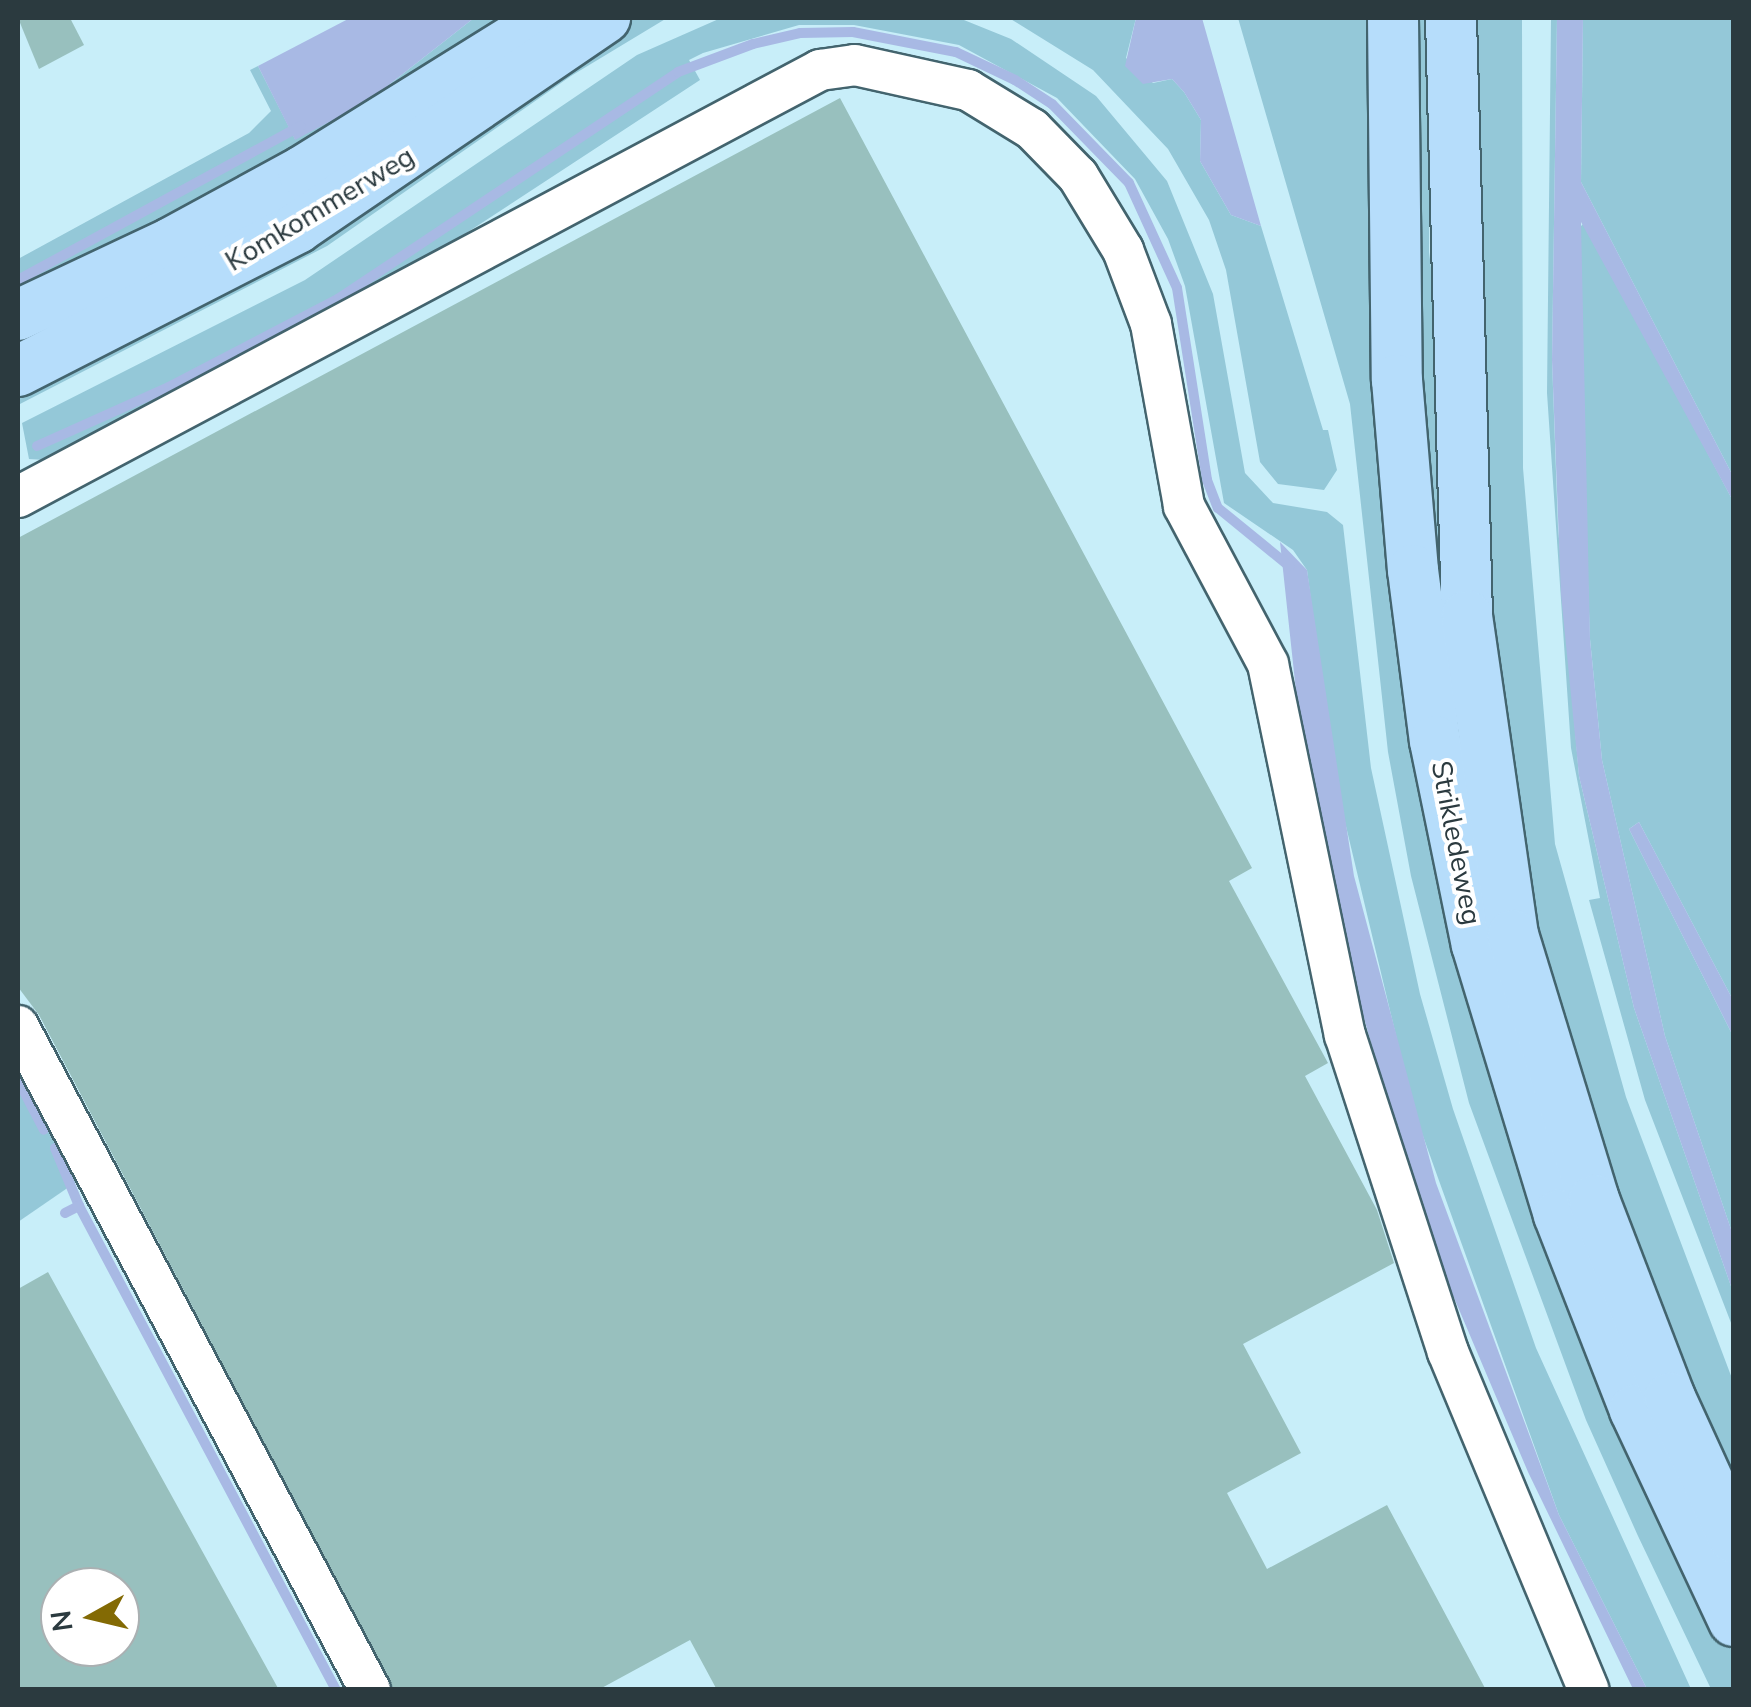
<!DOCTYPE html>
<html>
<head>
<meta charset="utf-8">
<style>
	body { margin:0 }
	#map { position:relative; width:1751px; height:1707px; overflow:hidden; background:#c8eef9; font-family:"Nunito Sans",sans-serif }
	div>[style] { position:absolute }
	.green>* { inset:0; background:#94c8d8 }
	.water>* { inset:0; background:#a8b9e4 }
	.stream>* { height:10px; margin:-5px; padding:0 5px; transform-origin:5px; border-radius:5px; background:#a8b9e4 }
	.building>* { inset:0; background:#98c0be }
	.roads { filter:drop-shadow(2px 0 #43646e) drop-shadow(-2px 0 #43646e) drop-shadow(0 2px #43646e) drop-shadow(0 -2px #43646e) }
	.minor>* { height:40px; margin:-20px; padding:0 20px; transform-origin:20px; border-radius:20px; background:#fff }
	.major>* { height:50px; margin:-25px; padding:0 25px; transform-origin:25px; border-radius:25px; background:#b6ddfb }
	span { translate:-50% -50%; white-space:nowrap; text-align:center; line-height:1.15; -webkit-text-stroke:8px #fff; paint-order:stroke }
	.street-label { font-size:28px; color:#2b3a3f }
	.frame { position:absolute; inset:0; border:20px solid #2b3a3f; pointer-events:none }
	.north { position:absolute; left:40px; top:1567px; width:100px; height:100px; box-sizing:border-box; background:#fff; border:2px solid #aab0b2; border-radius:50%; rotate:262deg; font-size:28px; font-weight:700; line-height:40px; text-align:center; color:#2b3a3f }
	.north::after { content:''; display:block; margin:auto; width:35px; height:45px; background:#836a04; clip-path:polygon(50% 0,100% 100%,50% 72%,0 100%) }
</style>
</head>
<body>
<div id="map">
	<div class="green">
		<i style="clip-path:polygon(474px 18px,516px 18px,464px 63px,18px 303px,18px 259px,249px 133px,271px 111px,250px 70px,258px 66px,295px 139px,367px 102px)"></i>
		<i style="clip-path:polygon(622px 18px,667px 18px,571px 76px,327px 246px,18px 405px,18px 395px)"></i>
		<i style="clip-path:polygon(721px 18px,959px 18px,1011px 39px,1096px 96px,1167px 181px,1213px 294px,1245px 473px,1273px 503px,1327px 512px,1343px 525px,1371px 768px,1420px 994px,1453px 1109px,1536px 1348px,1691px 1689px,1647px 1689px,1559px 1515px,1414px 1111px,1334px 776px,1307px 570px,1293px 550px,1224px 503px,1185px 286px,1168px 239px,1135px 179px,1057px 98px,959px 45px,854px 25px,799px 25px,703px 53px,689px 60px,700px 80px,367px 298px,45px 460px,29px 459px,22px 423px,305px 280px,637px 55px)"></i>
		<i style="clip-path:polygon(1009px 18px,1136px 18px,1126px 58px,1153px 83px,1172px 79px,1184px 92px,1201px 120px,1200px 161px,1231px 215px,1261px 226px,1323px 430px,1328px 430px,1337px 470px,1324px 490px,1278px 484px,1260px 462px,1226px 270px,1209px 220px,1168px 149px,1093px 70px)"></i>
		<i style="clip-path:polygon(1238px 18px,1371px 18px,1377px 367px,1390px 585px,1733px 1644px,1733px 1689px,1711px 1689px,1638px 1536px,1586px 1420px,1469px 1103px,1411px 876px,1388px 752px,1350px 404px)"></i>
		<i style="clip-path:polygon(1415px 18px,1430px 18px,1429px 252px,1447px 393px,1487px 929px,1418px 432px)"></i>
		<i style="clip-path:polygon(1471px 18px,1522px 18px,1523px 468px,1555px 844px,1626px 1097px,1733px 1381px,1733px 1505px,1549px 1024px,1486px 686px)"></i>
		<i style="clip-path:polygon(1551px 18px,1557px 18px,1552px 360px,1558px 527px,1579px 776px,1634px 1008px,1733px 1292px,1733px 1328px,1645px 1100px,1589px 900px,1600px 898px,1571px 748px,1547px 393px)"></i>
		<i style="clip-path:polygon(1583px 18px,1733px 18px,1733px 476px,1581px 182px)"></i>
		<i style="clip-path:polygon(1585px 222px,1733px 501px,1733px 1000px,1639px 822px,1629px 829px,1733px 1036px,1733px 1235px,1665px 1036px,1602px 760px,1590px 639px,1580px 361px,1579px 228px)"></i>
		<i style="clip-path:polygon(18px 1059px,82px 1178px,18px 1222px)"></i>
	</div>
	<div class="water">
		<i style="clip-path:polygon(350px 18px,474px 18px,367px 102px,295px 140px,258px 66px)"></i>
		<i style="clip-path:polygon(1136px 18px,1202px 18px,1261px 226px,1231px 215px,1200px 161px,1201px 120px,1184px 92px,1172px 79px,1143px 84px,1125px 66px)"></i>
		<i style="clip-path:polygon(1557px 18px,1583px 18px,1581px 182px,1733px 476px,1733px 501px,1581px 222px,1590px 639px,1602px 760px,1665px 1036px,1733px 1235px,1733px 1292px,1634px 1008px,1579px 776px,1561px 594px,1552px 360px)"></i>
		<i style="clip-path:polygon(1280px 542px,1307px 570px,1354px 876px,1436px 1183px,1559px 1515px,1647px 1689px,1633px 1689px,1528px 1472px,1421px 1220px,1340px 933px,1299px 719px)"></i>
		<i style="clip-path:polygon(1639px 822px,1733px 1000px,1733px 1036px,1629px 829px)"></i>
	</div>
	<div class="stream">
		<i style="left:18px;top:280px;width:322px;rotate:-28.6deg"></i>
		<i style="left:37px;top:446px;width:145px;rotate:-24.1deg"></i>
		<i style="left:169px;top:387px;width:191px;rotate:-27.5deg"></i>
		<i style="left:338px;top:299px;width:409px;rotate:-33.7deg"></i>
		<i style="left:678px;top:72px;width:80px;rotate:-20.5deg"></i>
		<i style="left:753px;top:44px;width:48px;rotate:-13.2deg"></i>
		<i style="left:800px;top:33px;width:53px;rotate:-1.1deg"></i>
		<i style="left:853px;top:32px;width:105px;rotate:11deg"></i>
		<i style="left:956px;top:52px;width:65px;rotate:25.4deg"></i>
		<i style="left:1015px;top:80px;width:44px;rotate:33deg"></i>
		<i style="left:1052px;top:104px;width:110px;rotate:45.7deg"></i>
		<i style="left:1129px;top:183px;width:115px;rotate:65.4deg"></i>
		<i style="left:1177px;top:288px;width:194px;rotate:81.1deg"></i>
		<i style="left:1207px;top:480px;width:30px;rotate:69deg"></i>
		<i style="left:1218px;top:508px;width:92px;rotate:39.2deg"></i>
		<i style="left:18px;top:1080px;width:56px;rotate:62.5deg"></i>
		<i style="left:55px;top:1148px;width:63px;rotate:67.5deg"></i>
		<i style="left:79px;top:1206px;width:548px;rotate:62.03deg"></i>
		<i style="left:65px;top:1213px;width:16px;rotate:-27deg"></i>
	</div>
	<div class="building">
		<i style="clip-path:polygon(18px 18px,70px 18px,84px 45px,39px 69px)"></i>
		<i style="clip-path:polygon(840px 98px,1252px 868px,1229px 881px,1328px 1063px,1305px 1076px,1377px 1210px,1394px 1263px,1243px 1344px,1301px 1453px,1227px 1493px,1267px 1569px,1387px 1505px,1486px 1690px,717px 1690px,690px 1640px,598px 1690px,394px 1690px,39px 1015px,18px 987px,18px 538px)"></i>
		<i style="clip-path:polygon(evenodd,48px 1272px,279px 1690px,18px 1690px,18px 1289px,48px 1272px,60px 1587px,120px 1587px,120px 1647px,60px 1647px,60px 1587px)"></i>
	</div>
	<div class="roads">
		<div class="minor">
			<i style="left:18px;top:497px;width:909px;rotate:-28.03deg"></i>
			<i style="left:820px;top:70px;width:35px;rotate:-8deg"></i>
			<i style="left:855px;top:65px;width:116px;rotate:12.5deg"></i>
			<i style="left:968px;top:90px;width:75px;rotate:31.4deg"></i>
			<i style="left:1032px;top:129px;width:66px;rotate:45.6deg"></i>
			<i style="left:1078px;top:176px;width:87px;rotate:58.7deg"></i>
			<i style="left:1123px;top:250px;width:79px;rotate:69.3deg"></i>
			<i style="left:1151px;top:324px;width:185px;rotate:79.7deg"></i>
			<i style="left:1184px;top:506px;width:179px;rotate:62deg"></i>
			<i style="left:1268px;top:664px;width:379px;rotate:78.3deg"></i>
			<i style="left:1345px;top:1035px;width:333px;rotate:72deg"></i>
			<i style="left:1448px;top:1352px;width:366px;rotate:67.4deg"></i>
			<i style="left:18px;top:1026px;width:752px;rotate:62.07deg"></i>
		</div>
		<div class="major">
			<i style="left:1393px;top:18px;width:362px;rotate:89.4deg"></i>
			<i style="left:1397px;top:380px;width:191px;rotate:85.2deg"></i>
			<i style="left:1413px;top:570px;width:172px;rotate:82.7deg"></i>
			<i style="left:1435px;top:741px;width:208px;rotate:78.4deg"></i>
			<i style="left:1477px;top:945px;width:282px;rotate:73.1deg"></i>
			<i style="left:1559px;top:1215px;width:209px;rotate:68.7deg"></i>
			<i style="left:1635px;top:1410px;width:233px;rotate:64.9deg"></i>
			<i style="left:1451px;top:18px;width:598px;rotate:88.47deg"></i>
			<i style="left:1467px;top:616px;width:322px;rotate:81.8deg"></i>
			<i style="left:1513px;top:935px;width:277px;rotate:73deg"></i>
			<i style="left:1594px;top:1200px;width:212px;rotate:69deg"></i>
			<i style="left:1670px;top:1398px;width:154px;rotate:65.4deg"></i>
			<i style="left:18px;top:315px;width:169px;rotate:-25.2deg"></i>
			<i style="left:171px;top:243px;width:150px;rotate:-28.6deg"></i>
			<i style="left:303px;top:171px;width:286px;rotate:-31.9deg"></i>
			<i style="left:18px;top:371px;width:314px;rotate:-27.1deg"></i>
			<i style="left:297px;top:228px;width:373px;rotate:-34.3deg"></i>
		</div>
	</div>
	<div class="street-label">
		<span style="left:320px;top:209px;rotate:-31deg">Komkommerweg</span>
		<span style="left:1456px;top:843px;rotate:79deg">Strikledeweg</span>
	</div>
	<div class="frame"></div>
	<div class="north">N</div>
</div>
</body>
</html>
